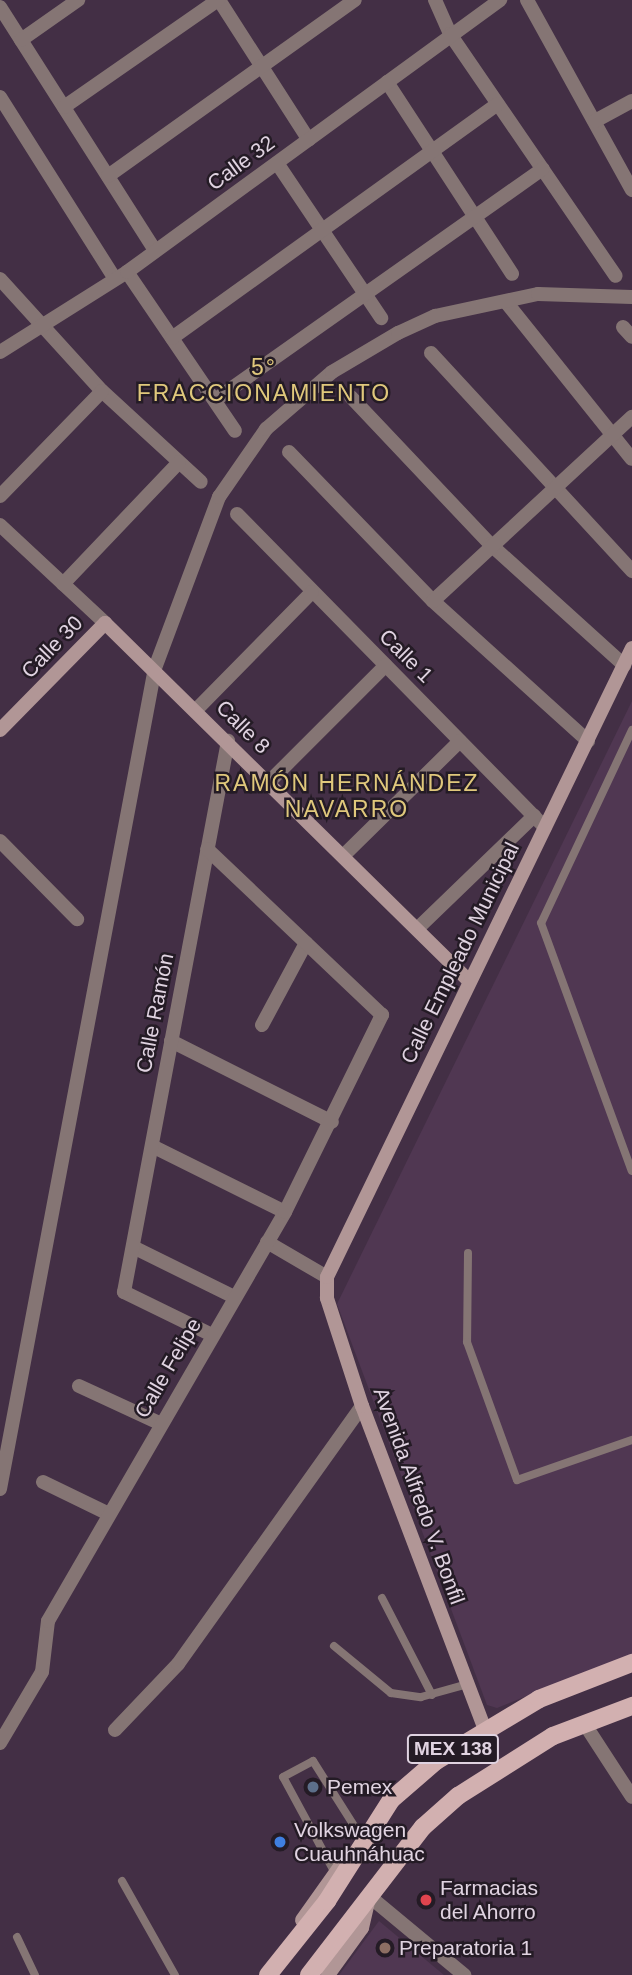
<!DOCTYPE html>
<html>
<head>
<meta charset="utf-8">
<style>
	body { margin:0 }
	#map { position:relative; width:632px; height:1975px; overflow:hidden; background:#432f45; font-family:Helvetica,sans-serif }
	div>[style] { position:absolute }
	.built>* { inset:0; background:#503752 }
	.lane>* { height:8px; margin:-4px; padding:0 4px; transform-origin:4px; border-radius:4px; background:#857574 }
	.street>* { height:14px; margin:-7px; padding:0 7px; transform-origin:7px; border-radius:7px; background:#857574 }
	.secondary>* { height:14px; margin:-7px; padding:0 7px; transform-origin:7px; border-radius:7px; background:#b19696 }
	.primary>* { height:18px; margin:-9px; padding:0 9px; transform-origin:9px; border-radius:9px; background:#d2b0b0 }
	.dots>* { width:19px; height:19px; translate:-50% -50%; box-sizing:border-box; border:4px solid #241b25; border-radius:50% }
	span { translate:-50% -50%; white-space:nowrap; text-align:center; line-height:1.15; -webkit-text-stroke:5px #241b25; paint-order:stroke }
	.shield-label span { padding:2px 5px; background:#241b25; border:2px solid; border-radius:5px; -webkit-text-stroke-width:0 }
	.shield-label { font-size:19px; color:#e0d3e1; font-weight:700 }
	.street-label { font-size:21px; color:#e0d3e1 }
	.poi-label { font-size:21px; color:#e0d3e1 }
	.left { translate:0 -50%; text-align:left }
	.neighbourhood-label { font-size:23px; color:#e0c87c; letter-spacing:2px }
</style>
</head>
<body>
<div id="map">
	<div class="built">
		<i style="clip-path:polygon(632px 701px,632px 1654px,497px 1708px,487px 1705px,337px 1304px)"></i>
		<i style="clip-path:polygon(379px 1921px,444px 1975px,339px 1975px)"></i>
	</div>
	<div class="lane">
		<i style="left:632px;top:730px;width:213px;rotate:115.2deg"></i>
		<i style="left:541px;top:923px;width:264px;rotate:69.9deg"></i>
		<i style="left:468px;top:1253px;width:89px;rotate:90.6deg"></i>
		<i style="left:467px;top:1342px;width:147px;rotate:70.1deg"></i>
		<i style="left:517px;top:1480px;width:122px;rotate:-19.2deg"></i>
		<i style="left:382px;top:1598px;width:109px;rotate:62.7deg"></i>
		<i style="left:334px;top:1646px;width:74px;rotate:39.5deg"></i>
		<i style="left:391px;top:1693px;width:30px;rotate:8deg"></i>
		<i style="left:421px;top:1697px;width:49px;rotate:-15.5deg"></i>
		<i style="left:335px;top:1873px;width:109px;rotate:-118.4deg"></i>
		<i style="left:283px;top:1777px;width:34px;rotate:-28deg"></i>
		<i style="left:313px;top:1761px;width:88px;rotate:57.6deg"></i>
		<i style="left:122px;top:1881px;width:108px;rotate:60.6deg"></i>
		<i style="left:17px;top:1937px;width:42px;rotate:64.7deg"></i>
	</div>
	<div class="street">
		<i style="left:219px;top:0;width:166px;rotate:57.3deg"></i>
		<i style="left:435px;top:0;width:37px;rotate:66deg"></i>
		<i style="left:450px;top:34px;width:293px;rotate:55.6deg"></i>
		<i style="left:527px;top:0;width:217px;rotate:61.1deg"></i>
		<i style="left:0;top:7px;width:288px;rotate:57.5deg"></i>
		<i style="left:21px;top:40px;width:70px;rotate:-35.1deg"></i>
		<i style="left:387px;top:82px;width:229px;rotate:56.9deg"></i>
		<i style="left:0;top:97px;width:215px;rotate:57.7deg"></i>
		<i style="left:64px;top:107px;width:188px;rotate:-34.8deg"></i>
		<i style="left:595px;top:121px;width:42px;rotate:-28.4deg"></i>
		<i style="left:277px;top:163px;width:187px;rotate:56.1deg"></i>
		<i style="left:108px;top:176px;width:303px;rotate:-35.5deg"></i>
		<i style="left:127px;top:272px;width:192px;rotate:55.8deg"></i>
		<i style="left:0;top:279px;width:151px;rotate:47.7deg"></i>
		<i style="left:102px;top:391px;width:134px;rotate:42.6deg"></i>
		<i style="left:506px;top:302px;width:201px;rotate:51.3deg"></i>
		<i style="left:623px;top:327px;width:13px;rotate:48deg"></i>
		<i style="left:172px;top:338px;width:401px;rotate:-35.7deg"></i>
		<i style="left:0;top:352px;width:150px;rotate:-32.2deg"></i>
		<i style="left:127px;top:272px;width:462px;rotate:-36.1deg"></i>
		<i style="left:431px;top:353px;width:297px;rotate:47.3deg"></i>
		<i style="left:351px;top:397px;width:202px;rotate:46.6deg"></i>
		<i style="left:490px;top:544px;width:181px;rotate:42.1deg"></i>
		<i style="left:215px;top:400px;width:401px;rotate:-35.2deg"></i>
		<i style="left:289px;top:452px;width:207px;rotate:46deg"></i>
		<i style="left:433px;top:601px;width:209px;rotate:42.1deg"></i>
		<i style="left:0;top:496px;width:146px;rotate:-45.8deg"></i>
		<i style="left:237px;top:514px;width:439px;rotate:45.5deg"></i>
		<i style="left:0;top:525px;width:144px;rotate:43deg"></i>
		<i style="left:63px;top:584px;width:168px;rotate:-46.4deg"></i>
		<i style="left:433px;top:601px;width:271px;rotate:-42.8deg"></i>
		<i style="left:196px;top:710px;width:165px;rotate:-45.5deg"></i>
		<i style="left:269px;top:782px;width:165px;rotate:-45deg"></i>
		<i style="left:0;top:841px;width:110px;rotate:45.4deg"></i>
		<i style="left:343px;top:856px;width:164px;rotate:-44.5deg"></i>
		<i style="left:417px;top:929px;width:163px;rotate:-44deg"></i>
		<i style="left:262px;top:1025px;width:93px;rotate:-61.8deg"></i>
		<i style="left:171px;top:1041px;width:180px;rotate:26.7deg"></i>
		<i style="left:152px;top:1146px;width:148px;rotate:26.4deg"></i>
		<i style="left:267px;top:1242px;width:69px;rotate:30.3deg"></i>
		<i style="left:133px;top:1247px;width:113px;rotate:26.3deg"></i>
		<i style="left:212px;top:1335px;width:98px;rotate:-154deg"></i>
		<i style="left:124px;top:1292px;width:561px;rotate:-79.31deg"></i>
		<i style="left:79px;top:1386px;width:88px;rotate:24.8deg"></i>
		<i style="left:43px;top:1482px;width:73px;rotate:25.9deg"></i>
		<i style="left:0;top:1489px;width:836px;rotate:-79.31deg"></i>
		<i style="left:155px;top:668px;width:183px;rotate:-69.5deg"></i>
		<i style="left:219px;top:497px;width:83px;rotate:-55.3deg"></i>
		<i style="left:266px;top:429px;width:87px;rotate:-40.8deg"></i>
		<i style="left:332px;top:372px;width:77px;rotate:-30.6deg"></i>
		<i style="left:398px;top:333px;width:41px;rotate:-24.7deg"></i>
		<i style="left:435px;top:316px;width:105px;rotate:-12.1deg"></i>
		<i style="left:538px;top:294px;width:94px;rotate:1.8deg"></i>
		<i style="left:584px;top:1723px;width:88px;rotate:57deg"></i>
		<i style="left:115px;top:1730px;width:91px;rotate:-46.3deg"></i>
		<i style="left:178px;top:1664px;width:317px;rotate:-54.5deg"></i>
		<i style="left:0;top:1743px;width:82px;rotate:-59.4deg"></i>
		<i style="left:42px;top:1672px;width:51px;rotate:-83.3deg"></i>
		<i style="left:48px;top:1621px;width:473px;rotate:-59.9deg"></i>
		<i style="left:285px;top:1212px;width:220px;rotate:-63.8deg"></i>
		<i style="left:382px;top:1015px;width:241px;rotate:-136.5deg"></i>
		<i style="left:369px;top:1896px;width:124px;rotate:39.7deg"></i>
	</div>
	<div class="secondary">
		<i style="left:0;top:730px;width:150px;rotate:-45.5deg"></i>
		<i style="left:105px;top:623px;width:511px;rotate:44.52deg"></i>
		<i style="left:484px;top:1727px;width:343px;rotate:-110.8deg"></i>
		<i style="left:362px;top:1406px;width:114px;rotate:-108deg"></i>
		<i style="left:327px;top:1298px;width:21px;rotate:-90deg"></i>
		<i style="left:327px;top:1277px;width:699px;rotate:-64.13deg"></i>
		<i style="left:302px;top:1920px;width:64px;rotate:-54.6deg"></i>
		<i style="left:328px;top:1975px;width:58px;rotate:-54.1deg"></i>
		<i style="left:362px;top:1928px;width:28px;rotate:-77deg"></i>
	</div>
	<div class="primary">
		<i style="left:268px;top:1975px;width:95px;rotate:-51.4deg"></i>
		<i style="left:327px;top:1901px;width:120px;rotate:-57.6deg"></i>
		<i style="left:391px;top:1800px;width:60px;rotate:-40.9deg"></i>
		<i style="left:436px;top:1761px;width:120px;rotate:-31deg"></i>
		<i style="left:539px;top:1699px;width:100px;rotate:-21.2deg"></i>
		<i style="left:309px;top:1975px;width:187px;rotate:-52.4deg"></i>
		<i style="left:423px;top:1827px;width:47px;rotate:-41.5deg"></i>
		<i style="left:458px;top:1796px;width:112px;rotate:-32.3deg"></i>
		<i style="left:553px;top:1736px;width:85px;rotate:-20.8deg"></i>
	</div>
	<div class="dots">
		<i style="left:313px;top:1787px;background:#5c6f8a"></i>
		<i style="left:280px;top:1842px;background:#3f7fe0"></i>
		<i style="left:426px;top:1900px;background:#e0444e"></i>
		<i style="left:385px;top:1948px;background:#8d6e63"></i>
	</div>
	<div class="shield-label">
		<span style="left:453px;top:1749px">MEX 138</span>
	</div>
	<div class="street-label">
		<span style="left:241px;top:163px;rotate:-36deg">Calle 32</span>
		<span style="left:52px;top:647px;rotate:-46deg">Calle 30</span>
		<span style="left:406px;top:656px;rotate:45deg">Calle 1</span>
		<span style="left:243px;top:727px;rotate:45deg">Calle 8</span>
		<span style="left:460px;top:953px;rotate:-64deg">Calle Empleado Municipal</span>
		<span style="left:155px;top:1013px;rotate:-79deg">Calle Ramón</span>
		<span style="left:168px;top:1368px;rotate:-60deg">Calle Felipe</span>
		<span style="left:419px;top:1496px;rotate:70deg">Avenida Alfredo V. Bonfil</span>
	</div>
	<div class="poi-label">
		<span class="left" style="left:327px;top:1787px">Pemex</span>
		<span class="left" style="left:294px;top:1842px">Volkswagen<br>Cuauhnáhuac</span>
		<span class="left" style="left:440px;top:1900px">Farmacias<br>del Ahorro</span>
		<span class="left" style="left:399px;top:1948px">Preparatoria 1</span>
	</div>
	<div class="neighbourhood-label">
		<span style="left:264px;top:380px">5°<br>FRACCIONAMIENTO</span>
		<span style="left:347px;top:796px">RAMÓN HERNÁNDEZ<br>NAVARRO</span>
	</div>
</div>
</body>
</html>
